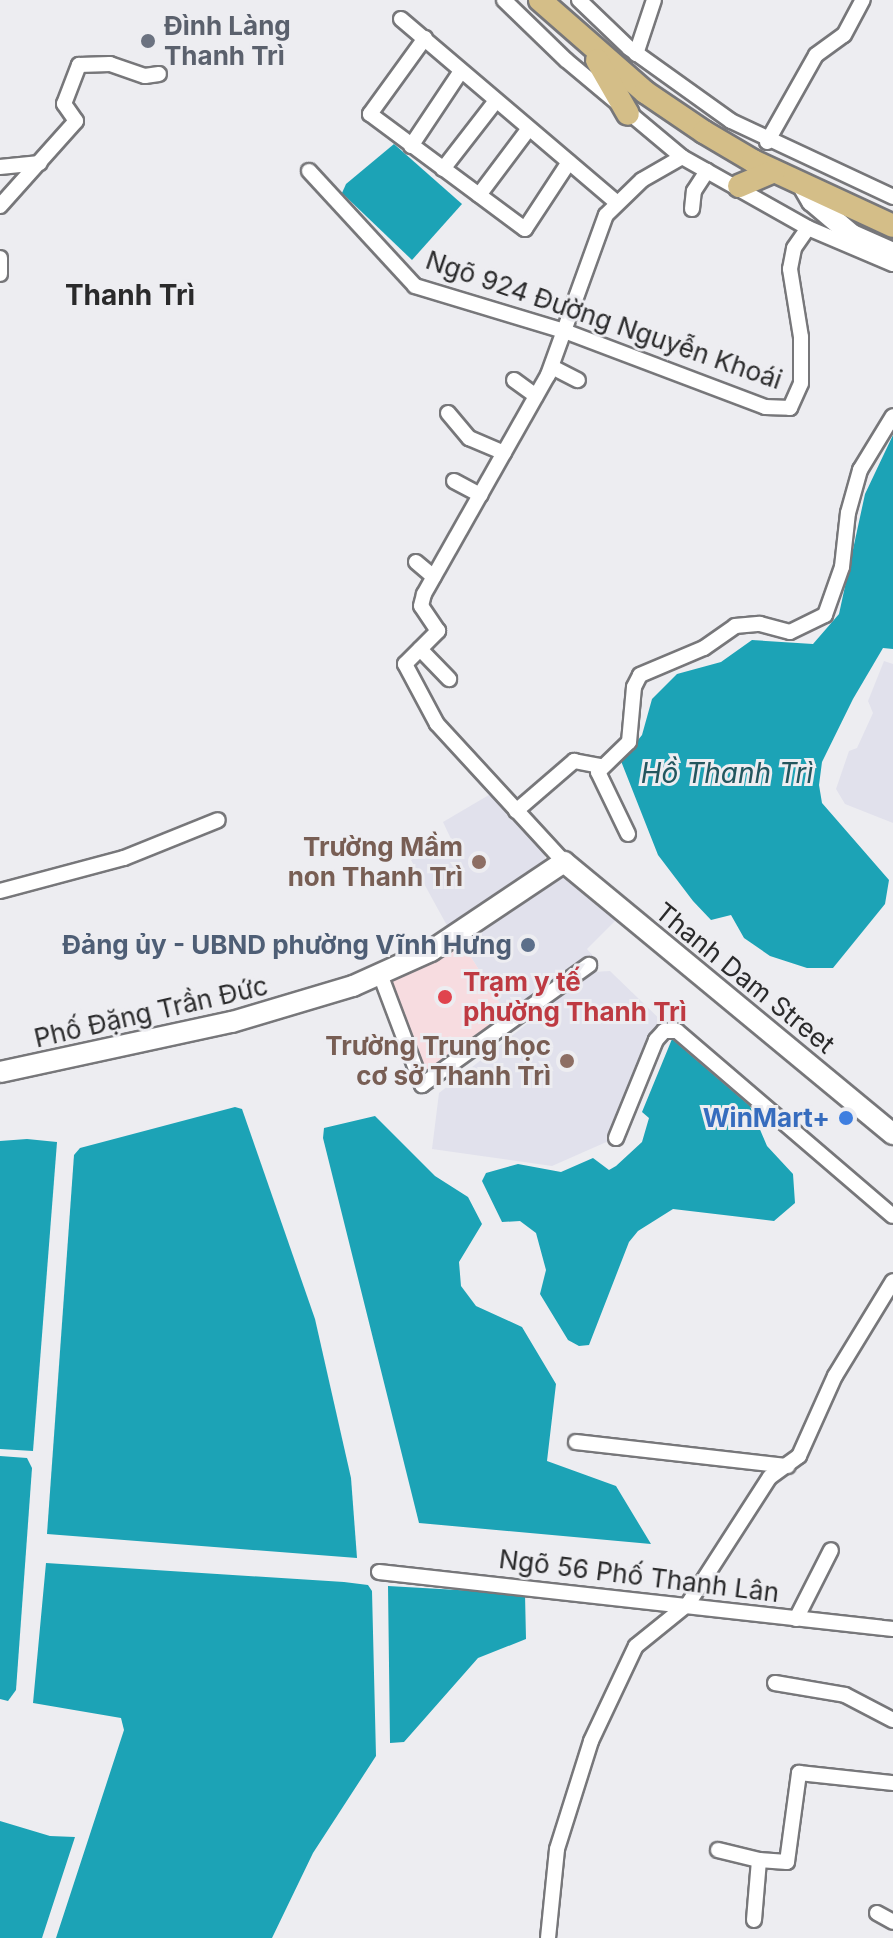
<!DOCTYPE html>
<html>
<head>
<meta charset="utf-8">
<style>
	body { margin:0 }
	#map { position:relative; width:893px; height:1938px; overflow:hidden; background:#ededf1; font-family:Inter,sans-serif }
	div>[style] { position:absolute }
	.built>* { inset:0; background:#e1e1ec }
	.medical>* { inset:0; background:#f7dce0 }
	.water>* { inset:0; background:#1ca3b6 }
	.roads { filter:drop-shadow(2px 0 #77777a) drop-shadow(-2px 0 #77777a) drop-shadow(0 2px #77777a) drop-shadow(0 -2px #77777a) }
	.street>* { height:14px; margin:-7px; padding:0 7px; transform-origin:7px; border-radius:7px; background:#fff }
	.secondary>* { height:20px; margin:-10px; padding:0 10px; transform-origin:10px; border-radius:10px; background:#fff }
	.primary>* { height:22px; margin:-11px; padding:0 11px; transform-origin:11px; border-radius:11px; background:#d4be88 }
	.dots>* { width:22px; height:22px; translate:-50% -50%; box-sizing:border-box; border:4px solid #ededf1; border-radius:50% }
	span { translate:-50% -50%; white-space:nowrap; text-align:center; line-height:1.15; -webkit-text-stroke:6px #ededf1; paint-order:stroke }
	.worship-label { font-size:26px; color:#5b616d; font-weight:700 }
	.left { translate:0 -50%; text-align:left }
	.street-label { font-size:26px; color:#2a2a2b }
	.education-label { font-size:26px; color:#785e54; font-weight:700 }
	.right { translate:-100% -50%; text-align:right }
	.service-label { font-size:26px; color:#4e5e75; font-weight:700 }
	.health-label { font-size:26px; color:#be3a42; font-weight:700 }
	.shop-label { font-size:26px; color:#366cbe; font-weight:700 }
	.neighbourhood-label { font-size:28px; color:#2a2a2b; font-weight:700 }
	.water-label { font-size:28px; color:#23565e; font-style:italic }
</style>
</head>
<body>
<div id="map">
	<div class="built">
		<i style="clip-path:polygon(884px 661px,893px 664px,893px 823px,845px 804px,836px 789px,849px 751px,857px 748px,873px 713px,868px 701px)"></i>
		<i style="clip-path:polygon(494px 792px,544px 851px,546px 864px,450px 931px,411px 860px,451px 839px,443px 822px)"></i>
		<i style="clip-path:polygon(563px 873px,616px 920px,587px 949px,593px 956px,507px 1015px,461px 941px)"></i>
		<i style="clip-path:polygon(610px 971px,671px 1030px,620px 1136px,552px 1166px,432px 1149px,439px 1093px,593px 972px)"></i>
	</div>
	<div class="medical">
		<i style="clip-path:polygon(461px 941px,507px 1015px,422px 1075px,387px 978px)"></i>
	</div>
	<div class="water">
		<i style="clip-path:polygon(394px 144px,462px 204px,412px 260px,342px 193px,346px 184px)"></i>
		<i style="clip-path:polygon(893px 435px,893px 649px,883px 648px,853px 699px,822px 762px,819px 785px,822px 803px,889px 880px,885px 904px,833px 968px,807px 968px,770px 956px,744px 938px,731px 915px,711px 920px,693px 901px,658px 855px,621px 761px,642px 735px,652px 699px,677px 674px,721px 662px,752px 640px,813px 644px,839px 614px,865px 494px)"></i>
		<i style="clip-path:polygon(672px 1039px,750px 1106px,767px 1146px,793px 1174px,795px 1203px,774px 1221px,673px 1209px,638px 1231px,629px 1242px,589px 1345px,579px 1346px,568px 1340px,540px 1294px,546px 1270px,536px 1233px,520px 1221px,502px 1222px,482px 1181px,486px 1173px,518px 1164px,561px 1172px,593px 1158px,609px 1170px,616px 1166px,642px 1142px,649px 1118px,642px 1112px)"></i>
		<i style="clip-path:polygon(235px 1107px,242px 1109px,315px 1319px,351px 1478px,357px 1558px,47px 1534px,74px 1155px,80px 1148px)"></i>
		<i style="clip-path:polygon(375px 1116px,435px 1176px,468px 1197px,482px 1224px,459px 1262px,461px 1286px,476px 1306px,522px 1327px,556px 1384px,547px 1461px,616px 1486px,651px 1544px,419px 1523px,323px 1138px,324px 1128px)"></i>
		<i style="clip-path:polygon(27px 1139px,57px 1142px,33px 1451px,0 1449px,0 1141px)"></i>
		<i style="clip-path:polygon(0 1456px,27px 1458px,32px 1468px,16px 1690px,8px 1701px,0 1699px)"></i>
		<i style="clip-path:polygon(46px 1563px,344px 1582px,368px 1585px,372px 1591px,376px 1756px,313px 1853px,272px 1938px,56px 1938px,124px 1730px,121px 1718px,33px 1703px)"></i>
		<i style="clip-path:polygon(388px 1586px,525px 1594px,526px 1639px,478px 1658px,404px 1742px,390px 1743px)"></i>
		<i style="clip-path:polygon(0 1821px,50px 1836px,75px 1837px,42px 1938px,0 1938px)"></i>
	</div>
	<div class="roads">
		<div class="street">
			<i style="left:504px;top:0;width:86px;rotate:44.1deg"></i>
			<i style="left:566px;top:60px;width:151px;rotate:39.9deg"></i>
			<i style="left:682px;top:157px;width:145px;rotate:29.4deg"></i>
			<i style="left:808px;top:228px;width:92px;rotate:23deg"></i>
			<i style="left:579px;top:0;width:69px;rotate:43.8deg"></i>
			<i style="left:629px;top:48px;width:125px;rotate:35.6deg"></i>
			<i style="left:731px;top:121px;width:179px;rotate:25.1deg"></i>
			<i style="left:401px;top:19px;width:281px;rotate:40.4deg"></i>
			<i style="left:425px;top:38px;width:94px;rotate:125.9deg"></i>
			<i style="left:370px;top:114px;width:193px;rotate:36.6deg"></i>
			<i style="left:525px;top:229px;width:80px;rotate:-56.7deg"></i>
			<i style="left:636px;top:54px;width:57px;rotate:-71.6deg"></i>
			<i style="left:767px;top:142px;width:100px;rotate:-60.6deg"></i>
			<i style="left:816px;top:55px;width:34px;rotate:-36deg"></i>
			<i style="left:844px;top:35px;width:40px;rotate:-62deg"></i>
			<i style="left:411px;top:146px;width:90px;rotate:-56.3deg"></i>
			<i style="left:0;top:167px;width:40px;rotate:-5.7deg"></i>
			<i style="left:443px;top:169px;width:85px;rotate:-52.2deg"></i>
			<i style="left:309px;top:171px;width:156px;rotate:47.3deg"></i>
			<i style="left:415px;top:286px;width:159px;rotate:16.8deg"></i>
			<i style="left:567px;top:332px;width:212px;rotate:20.7deg"></i>
			<i style="left:765px;top:407px;width:25px;rotate:2deg"></i>
			<i style="left:790px;top:408px;width:27px;rotate:-66deg"></i>
			<i style="left:801px;top:383px;width:46px;rotate:-90deg"></i>
			<i style="left:801px;top:337px;width:69px;rotate:-99.2deg"></i>
			<i style="left:790px;top:269px;width:21px;rotate:-79deg"></i>
			<i style="left:794px;top:248px;width:24px;rotate:-55deg"></i>
			<i style="left:479px;top:195px;width:80px;rotate:-53.1deg"></i>
			<i style="left:0;top:206px;width:114px;rotate:-48.2deg"></i>
			<i style="left:76px;top:121px;width:21px;rotate:-125deg"></i>
			<i style="left:64px;top:104px;width:42px;rotate:-69deg"></i>
			<i style="left:79px;top:65px;width:31px;rotate:-2deg"></i>
			<i style="left:110px;top:64px;width:37px;rotate:19deg"></i>
			<i style="left:145px;top:76px;width:14px;rotate:-8deg"></i>
			<i style="left:692px;top:209px;width:18px;rotate:-84deg"></i>
			<i style="left:694px;top:191px;width:24px;rotate:-57deg"></i>
			<i style="left:0;top:258px;width:16px;rotate:90deg"></i>
			<i style="left:552px;top:367px;width:29px;rotate:27deg"></i>
			<i style="left:514px;top:380px;width:27px;rotate:36deg"></i>
			<i style="left:448px;top:413px;width:33px;rotate:50deg"></i>
			<i style="left:469px;top:438px;width:38px;rotate:23deg"></i>
			<i style="left:454px;top:481px;width:30px;rotate:28deg"></i>
			<i style="left:416px;top:562px;width:23px;rotate:40deg"></i>
			<i style="left:420px;top:649px;width:42px;rotate:46deg"></i>
			<i style="left:516px;top:811px;width:77px;rotate:-40.8deg"></i>
			<i style="left:574px;top:761px;width:26px;rotate:11deg"></i>
			<i style="left:628px;top:834px;width:69px;rotate:-115.8deg"></i>
			<i style="left:598px;top:772px;width:43px;rotate:-44.1deg"></i>
			<i style="left:629px;top:742px;width:55px;rotate:-84.8deg"></i>
			<i style="left:634px;top:687px;width:13px;rotate:-63deg"></i>
			<i style="left:640px;top:675px;width:69px;rotate:-22.9deg"></i>
			<i style="left:704px;top:648px;width:38px;rotate:-35deg"></i>
			<i style="left:735px;top:626px;width:25px;rotate:-5deg"></i>
			<i style="left:760px;top:624px;width:31px;rotate:15deg"></i>
			<i style="left:790px;top:632px;width:39px;rotate:-26deg"></i>
			<i style="left:825px;top:615px;width:51px;rotate:-70.5deg"></i>
			<i style="left:842px;top:567px;width:54px;rotate:-83.7deg"></i>
			<i style="left:848px;top:513px;width:45px;rotate:-74.4deg"></i>
			<i style="left:860px;top:470px;width:63px;rotate:-58.6deg"></i>
			<i style="left:564px;top:862px;width:188px;rotate:-132.6deg"></i>
			<i style="left:437px;top:724px;width:68px;rotate:-118.1deg"></i>
			<i style="left:405px;top:664px;width:47px;rotate:-45deg"></i>
			<i style="left:438px;top:631px;width:30px;rotate:-124deg"></i>
			<i style="left:421px;top:606px;width:12px;rotate:-76deg"></i>
			<i style="left:424px;top:594px;width:252px;rotate:-60.5deg"></i>
			<i style="left:548px;top:375px;width:170px;rotate:-70.1deg"></i>
			<i style="left:606px;top:215px;width:50px;rotate:-44.2deg"></i>
			<i style="left:642px;top:180px;width:46px;rotate:-29.9deg"></i>
			<i style="left:0;top:891px;width:128px;rotate:-14.9deg"></i>
			<i style="left:124px;top:858px;width:101px;rotate:-22deg"></i>
			<i style="left:380px;top:974px;width:119px;rotate:69.3deg"></i>
			<i style="left:422px;top:1085px;width:206px;rotate:-35.7deg"></i>
			<i style="left:616px;top:1138px;width:106px;rotate:-67.8deg"></i>
			<i style="left:656px;top:1040px;width:12px;rotate:-48deg"></i>
			<i style="left:664px;top:1031px;width:13px"></i>
			<i style="left:677px;top:1031px;width:284px;rotate:40.6deg"></i>
			<i style="left:576px;top:1442px;width:213px;rotate:6.5deg"></i>
			<i style="left:379px;top:1572px;width:517px;rotate:6.33deg"></i>
			<i style="left:796px;top:1619px;width:77px;rotate:-63.1deg"></i>
			<i style="left:775px;top:1683px;width:71px;rotate:9.7deg"></i>
			<i style="left:845px;top:1695px;width:54px;rotate:27.5deg"></i>
			<i style="left:718px;top:1850px;width:42px;rotate:13.7deg"></i>
			<i style="left:877px;top:1913px;width:18px;rotate:29deg"></i>
			<i style="left:754px;top:1920px;width:60px;rotate:-85.2deg"></i>
			<i style="left:759px;top:1860px;width:28px;rotate:4deg"></i>
			<i style="left:787px;top:1862px;width:90px;rotate:-82.3deg"></i>
			<i style="left:799px;top:1773px;width:95px;rotate:6.1deg"></i>
			<i style="left:548px;top:1938px;width:89px;rotate:-84.2deg"></i>
			<i style="left:557px;top:1849px;width:113px;rotate:-72.5deg"></i>
			<i style="left:591px;top:1741px;width:105px;rotate:-64.7deg"></i>
			<i style="left:636px;top:1646px;width:67px;rotate:-38.9deg"></i>
			<i style="left:688px;top:1604px;width:151px;rotate:-57.2deg"></i>
			<i style="left:770px;top:1477px;width:36px;rotate:-36deg"></i>
			<i style="left:799px;top:1456px;width:88px;rotate:-65.8deg"></i>
			<i style="left:835px;top:1376px;width:111px;rotate:-58.6deg"></i>
		</div>
		<div class="secondary">
			<i style="left:802px;top:184px;width:20px;rotate:60deg"></i>
			<i style="left:812px;top:201px;width:52px;rotate:40.4deg"></i>
			<i style="left:852px;top:235px;width:45px;rotate:23.7deg"></i>
			<i style="left:0;top:1072px;width:237px;rotate:-12.2deg"></i>
			<i style="left:232px;top:1022px;width:126px;rotate:-16.6deg"></i>
			<i style="left:353px;top:986px;width:85px;rotate:-24.2deg"></i>
			<i style="left:431px;top:951px;width:160px;rotate:-33.8deg"></i>
			<i style="left:564px;top:862px;width:427px;rotate:39.6deg"></i>
		</div>
		<div class="primary">
			<i style="left:540px;top:0;width:140px;rotate:41.2deg"></i>
			<i style="left:645px;top:92px;width:71px;rotate:34.1deg"></i>
			<i style="left:704px;top:132px;width:57px;rotate:30.6deg"></i>
			<i style="left:753px;top:161px;width:154px;rotate:24.9deg"></i>
			<i style="left:597px;top:60px;width:62px;rotate:60.1deg"></i>
			<i style="left:739px;top:186px;width:38px;rotate:-23deg"></i>
		</div>
	</div>
	<div class="dots">
		<i style="left:148px;top:41px;background:#6b7280"></i>
		<i style="left:479px;top:862px;background:#8d6e63"></i>
		<i style="left:528px;top:945px;background:#5c6f8a"></i>
		<i style="left:445px;top:997px;background:#e0444e"></i>
		<i style="left:567px;top:1061px;background:#8d6e63"></i>
		<i style="left:846px;top:1118px;background:#3f7fe0"></i>
	</div>
	<div class="worship-label">
		<span class="left" style="left:164px;top:41px">Đình Làng<br>Thanh Trì</span>
	</div>
	<div class="street-label">
		<span style="left:604px;top:320px;rotate:19deg">Ngõ 924 Đường Nguyễn Khoái</span>
		<span style="left:745px;top:978px;rotate:39deg">Thanh Dam Street</span>
		<span style="left:151px;top:1012px;rotate:-13deg">Phố Đặng Trần Đức</span>
		<span style="left:639px;top:1576px;rotate:7deg">Ngõ 56 Phố Thanh Lân</span>
	</div>
	<div class="education-label">
		<span class="right" style="left:463px;top:862px">Trường Mầm<br>non Thanh Trì</span>
		<span class="right" style="left:551px;top:1061px">Trường Trung học<br>cơ sở Thanh Trì</span>
	</div>
	<div class="service-label">
		<span class="right" style="left:512px;top:945px">Đảng ủy - UBND phường Vĩnh Hưng</span>
	</div>
	<div class="health-label">
		<span class="left" style="left:463px;top:997px">Trạm y tế<br>phường Thanh Trì</span>
	</div>
	<div class="shop-label">
		<span class="right" style="left:830px;top:1118px">WinMart+</span>
	</div>
	<div class="neighbourhood-label">
		<span style="left:130px;top:295px">Thanh Trì</span>
	</div>
	<div class="water-label">
		<span style="left:727px;top:773px">Hồ Thanh Trì</span>
	</div>
</div>
</body>
</html>
